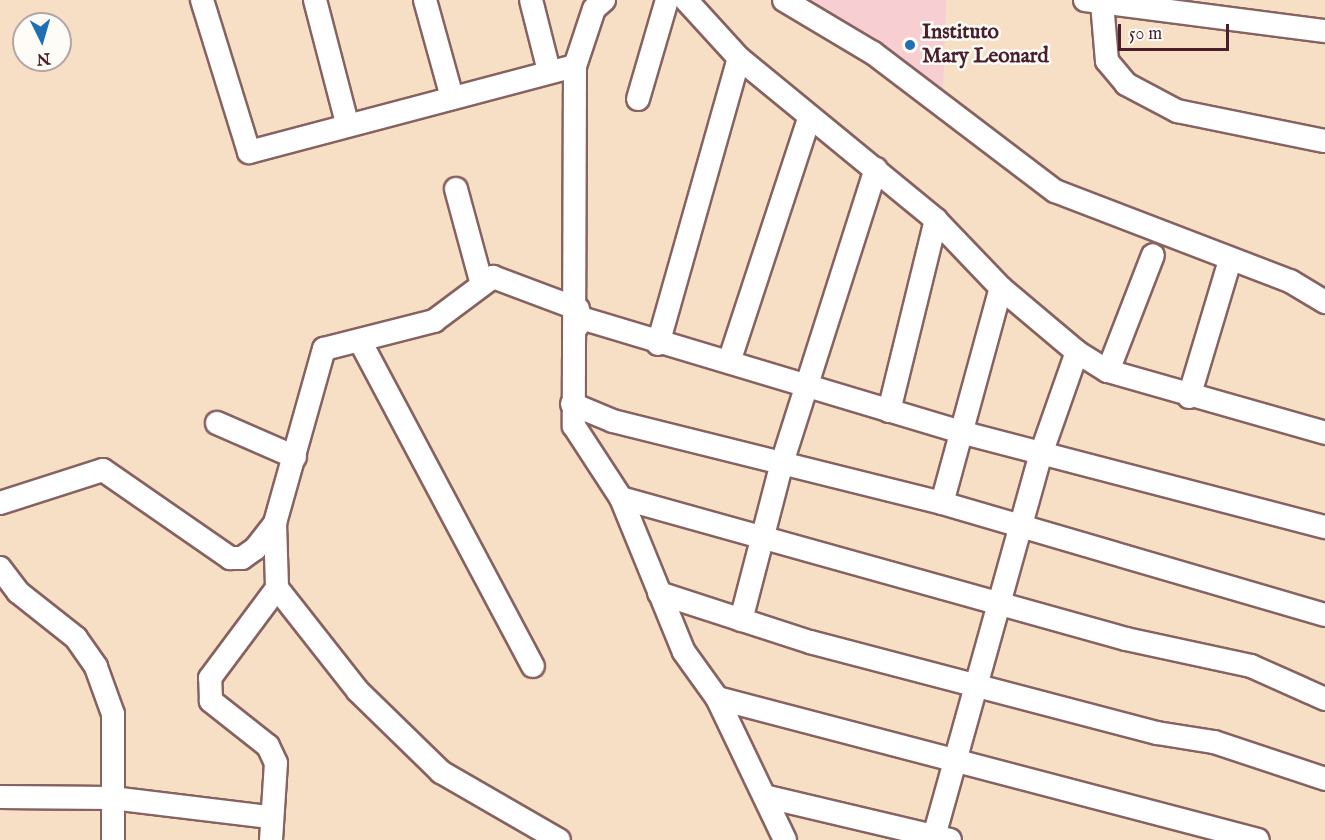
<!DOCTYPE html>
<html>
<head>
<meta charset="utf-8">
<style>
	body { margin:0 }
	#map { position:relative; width:1325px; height:840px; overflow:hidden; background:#f6dfc5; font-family:"IM FELL English",serif }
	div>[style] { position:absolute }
	.built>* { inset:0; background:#f7cfd2 }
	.roads { filter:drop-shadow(2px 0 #866261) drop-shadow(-2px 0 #866261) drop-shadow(0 2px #866261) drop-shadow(0 -2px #866261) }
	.minor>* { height:22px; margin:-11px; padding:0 11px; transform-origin:11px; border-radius:11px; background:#fff }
	.dots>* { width:16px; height:16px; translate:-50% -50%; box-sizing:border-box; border:3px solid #fdfcf7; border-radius:50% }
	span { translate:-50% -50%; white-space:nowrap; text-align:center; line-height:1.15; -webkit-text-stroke:5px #fdfcf7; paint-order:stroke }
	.poi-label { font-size:21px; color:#4a1f2b; font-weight:700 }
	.left { translate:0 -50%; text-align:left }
	.north { position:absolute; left:12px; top:12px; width:60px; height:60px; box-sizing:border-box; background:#fdfcf7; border:2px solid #b5a4a5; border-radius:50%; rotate:175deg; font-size:16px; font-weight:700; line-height:24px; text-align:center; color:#4a1f2b }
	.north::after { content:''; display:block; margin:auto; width:21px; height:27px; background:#1f6fb2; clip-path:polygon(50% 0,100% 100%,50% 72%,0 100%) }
	.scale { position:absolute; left:1118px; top:24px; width:111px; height:27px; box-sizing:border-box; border:3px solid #4a1f2b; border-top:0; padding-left:8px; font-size:18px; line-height:21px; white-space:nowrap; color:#4a1f2b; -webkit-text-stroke:4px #fdfcf7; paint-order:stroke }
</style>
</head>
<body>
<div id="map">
	<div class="built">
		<i style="clip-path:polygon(810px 0,946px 0,943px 90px)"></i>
	</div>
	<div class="roads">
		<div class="minor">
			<i style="left:202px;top:0;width:159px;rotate:72.8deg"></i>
			<i style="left:249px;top:152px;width:337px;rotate:-14.8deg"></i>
			<i style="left:315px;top:0;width:127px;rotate:75.4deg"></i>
			<i style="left:425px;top:0;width:98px;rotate:74.5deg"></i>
			<i style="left:531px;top:0;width:73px;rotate:75.8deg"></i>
			<i style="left:604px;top:0;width:13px;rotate:138deg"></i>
			<i style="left:594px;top:9px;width:60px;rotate:108.4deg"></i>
			<i style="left:575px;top:66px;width:360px;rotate:90.2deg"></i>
			<i style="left:574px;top:426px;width:86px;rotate:56.9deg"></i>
			<i style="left:621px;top:498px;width:166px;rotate:67.8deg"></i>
			<i style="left:684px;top:652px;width:57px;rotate:54.3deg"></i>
			<i style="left:717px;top:698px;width:157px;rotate:64.4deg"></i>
			<i style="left:686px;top:0;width:79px;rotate:47.6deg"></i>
			<i style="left:739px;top:58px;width:255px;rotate:39.4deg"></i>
			<i style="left:936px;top:220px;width:94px;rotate:46.3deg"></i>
			<i style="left:1001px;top:288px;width:99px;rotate:40.1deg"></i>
			<i style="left:1077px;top:352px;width:36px;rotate:32deg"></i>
			<i style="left:1108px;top:371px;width:226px;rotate:15.9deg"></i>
			<i style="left:784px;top:0;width:104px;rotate:30.8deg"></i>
			<i style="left:873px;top:53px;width:228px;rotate:37.2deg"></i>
			<i style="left:1055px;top:191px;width:252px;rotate:21deg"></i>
			<i style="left:1290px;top:281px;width:41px;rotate:31deg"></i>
			<i style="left:1085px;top:0;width:242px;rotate:7.4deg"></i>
			<i style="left:1102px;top:3px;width:58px;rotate:85.1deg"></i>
			<i style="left:1107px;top:61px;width:30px;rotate:50deg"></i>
			<i style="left:1126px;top:84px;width:58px;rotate:27.9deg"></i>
			<i style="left:1177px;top:111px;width:151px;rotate:11.5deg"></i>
			<i style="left:638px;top:99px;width:103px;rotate:-73.7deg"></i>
			<i style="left:456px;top:189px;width:95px;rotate:74.8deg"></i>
			<i style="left:577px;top:327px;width:10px;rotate:-66deg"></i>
			<i style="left:581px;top:318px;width:396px;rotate:16.7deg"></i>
			<i style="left:960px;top:432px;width:377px;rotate:14.6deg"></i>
			<i style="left:360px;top:341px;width:368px;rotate:62deg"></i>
			<i style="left:658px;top:344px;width:297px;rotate:-74.2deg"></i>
			<i style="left:729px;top:362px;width:257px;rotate:-71.8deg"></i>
			<i style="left:1108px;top:371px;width:124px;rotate:-68.8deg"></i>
			<i style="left:1189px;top:397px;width:143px;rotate:-73.3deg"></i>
			<i style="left:572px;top:404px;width:44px;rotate:22.5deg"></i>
			<i style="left:613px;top:421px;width:339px;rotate:14deg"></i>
			<i style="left:942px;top:503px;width:399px;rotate:16.3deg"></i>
			<i style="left:889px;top:411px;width:197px;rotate:-76.2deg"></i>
			<i style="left:217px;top:423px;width:85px;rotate:23.6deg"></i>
			<i style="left:621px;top:498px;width:524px;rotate:15.6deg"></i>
			<i style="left:1126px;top:639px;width:128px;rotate:12.2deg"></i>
			<i style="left:1251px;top:666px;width:81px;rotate:24deg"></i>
			<i style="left:0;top:503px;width:108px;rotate:-17.8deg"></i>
			<i style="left:103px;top:470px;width:155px;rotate:34.7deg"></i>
			<i style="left:230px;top:558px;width:12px"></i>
			<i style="left:242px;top:558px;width:16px;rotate:-35deg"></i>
			<i style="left:255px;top:549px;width:33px;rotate:-52deg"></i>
			<i style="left:275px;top:523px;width:181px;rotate:-74.3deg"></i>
			<i style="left:324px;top:349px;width:114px;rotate:-14.3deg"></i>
			<i style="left:434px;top:321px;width:74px;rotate:-36.7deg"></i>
			<i style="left:493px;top:277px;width:91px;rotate:20.6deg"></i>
			<i style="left:942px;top:503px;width:223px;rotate:-74.7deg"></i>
			<i style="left:275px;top:523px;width:65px;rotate:88.2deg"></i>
			<i style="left:277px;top:588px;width:131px;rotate:51.8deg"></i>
			<i style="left:358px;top:691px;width:116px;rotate:44.3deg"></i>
			<i style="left:441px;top:772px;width:136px;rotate:30deg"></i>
			<i style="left:0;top:568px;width:30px;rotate:53deg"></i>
			<i style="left:18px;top:592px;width:74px;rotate:38.4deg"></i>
			<i style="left:76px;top:638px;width:35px;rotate:55deg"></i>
			<i style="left:96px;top:667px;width:50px;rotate:70.1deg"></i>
			<i style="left:113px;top:714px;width:126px;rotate:90deg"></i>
			<i style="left:659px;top:593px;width:159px;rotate:18deg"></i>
			<i style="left:810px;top:642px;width:359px;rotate:14.7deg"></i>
			<i style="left:1157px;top:733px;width:58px;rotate:9deg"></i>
			<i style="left:1214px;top:742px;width:117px;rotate:18.4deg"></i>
			<i style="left:741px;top:620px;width:159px;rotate:-75.4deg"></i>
			<i style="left:781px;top:466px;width:312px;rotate:-72.3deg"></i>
			<i style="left:717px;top:698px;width:559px;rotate:14.71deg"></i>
			<i style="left:0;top:797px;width:112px;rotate:0.5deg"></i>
			<i style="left:112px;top:798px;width:159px;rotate:6.9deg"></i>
			<i style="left:768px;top:797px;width:187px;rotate:13.3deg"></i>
			<i style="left:271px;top:840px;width:77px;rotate:-86.3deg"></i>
			<i style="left:276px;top:763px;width:19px;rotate:-115deg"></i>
			<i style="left:268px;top:746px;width:73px;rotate:-141.7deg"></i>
			<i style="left:211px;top:701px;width:23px;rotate:-92deg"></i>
			<i style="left:210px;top:678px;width:112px;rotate:-53.3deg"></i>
			<i style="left:933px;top:840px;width:401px;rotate:-74.4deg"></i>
			<i style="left:1041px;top:454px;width:108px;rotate:-70.6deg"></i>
		</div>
	</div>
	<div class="dots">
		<i style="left:910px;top:45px;background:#1f6fb2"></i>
	</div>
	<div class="poi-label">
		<span class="left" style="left:922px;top:45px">Instituto<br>Mary Leonard</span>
	</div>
	<div class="north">N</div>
	<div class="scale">50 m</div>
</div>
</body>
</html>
